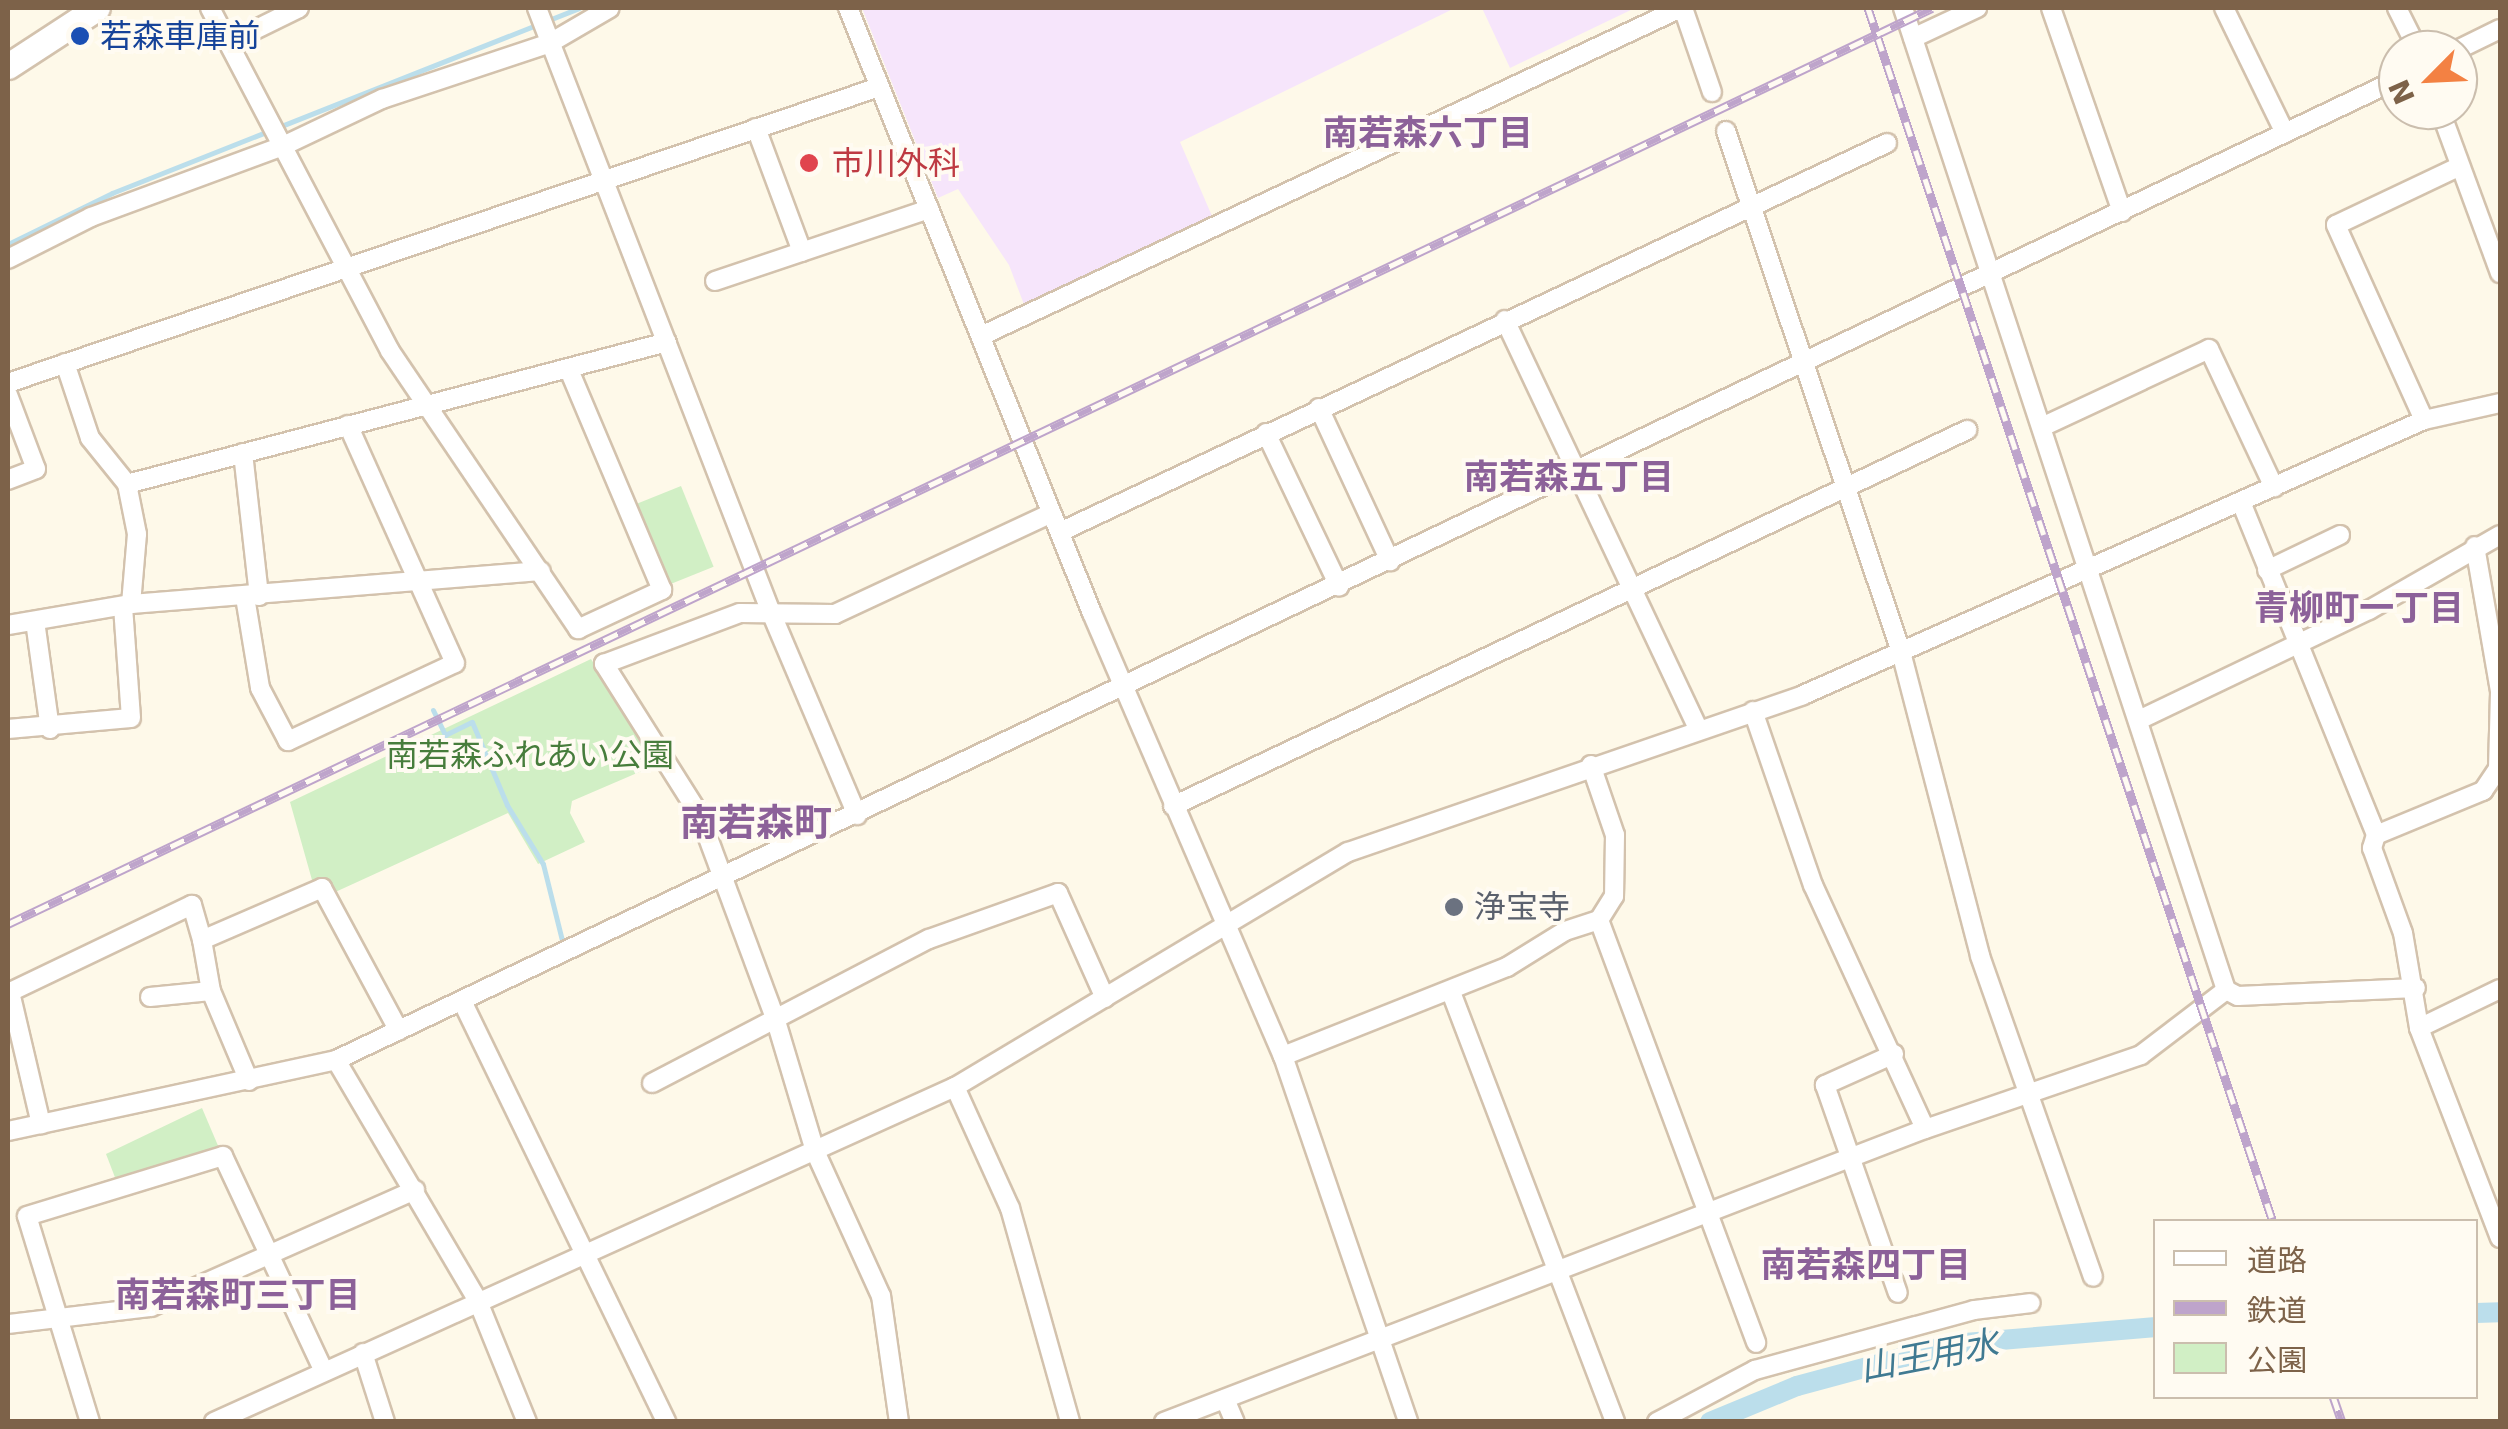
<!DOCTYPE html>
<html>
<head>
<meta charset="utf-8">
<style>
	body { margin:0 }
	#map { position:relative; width:2508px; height:1429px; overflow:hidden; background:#fef9e9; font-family:"DejaVu Sans","Noto Sans JP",sans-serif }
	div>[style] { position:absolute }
	.education>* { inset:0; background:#f6e5fb }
	.green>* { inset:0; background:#d1efc5; transform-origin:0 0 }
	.stream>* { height:5px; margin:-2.5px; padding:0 2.5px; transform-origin:2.5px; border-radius:2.5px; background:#bbdeeb }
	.canal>* { height:20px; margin:-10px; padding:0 10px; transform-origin:10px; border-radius:10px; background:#bbdeeb }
	.roads { filter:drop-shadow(2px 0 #d3c2ad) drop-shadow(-2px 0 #d3c2ad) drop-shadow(0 2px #d3c2ad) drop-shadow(0 -2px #d3c2ad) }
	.street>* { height:18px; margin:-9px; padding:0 9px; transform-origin:9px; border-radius:9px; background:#fff }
	.secondary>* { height:25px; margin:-12.5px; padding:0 12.5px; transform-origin:12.5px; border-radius:12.5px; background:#fff }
	.rail>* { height:9px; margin-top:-4.5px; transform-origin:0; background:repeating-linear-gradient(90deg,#fffbf2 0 15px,#bea4cb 0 30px); box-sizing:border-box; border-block:2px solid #bea4cb }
	.dots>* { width:28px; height:28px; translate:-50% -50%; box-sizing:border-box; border:5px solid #fffbf2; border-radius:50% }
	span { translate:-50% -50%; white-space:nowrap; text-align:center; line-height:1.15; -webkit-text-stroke:8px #fffbf2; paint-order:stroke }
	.transit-label { font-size:32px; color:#164399 }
	.left { translate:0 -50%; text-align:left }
	.health-label { font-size:32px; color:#be3a42 }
	.park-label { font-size:32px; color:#477d3c }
	.worship-label { font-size:32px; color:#5b616d }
	.neighbourhood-label { font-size:35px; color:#8c6199; font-weight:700 }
	.water-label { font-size:35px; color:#407a92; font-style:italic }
	.quarter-label { font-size:38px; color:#8c6199; font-weight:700 }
	.frame { position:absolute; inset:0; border:10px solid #7d6249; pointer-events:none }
	.legend { position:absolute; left:2153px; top:1219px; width:325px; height:180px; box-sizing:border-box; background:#fffbf2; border:2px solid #cbbeae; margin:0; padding:12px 18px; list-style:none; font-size:30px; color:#7d6249 }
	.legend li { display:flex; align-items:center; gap:20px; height:50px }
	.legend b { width:50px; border:2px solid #cbbeae }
	.north { position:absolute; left:2378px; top:30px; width:100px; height:100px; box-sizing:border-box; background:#fffbf2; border:2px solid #cbbeae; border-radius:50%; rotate:246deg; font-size:28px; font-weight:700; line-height:40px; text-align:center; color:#7d6249 }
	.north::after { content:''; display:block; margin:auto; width:35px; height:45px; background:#f38143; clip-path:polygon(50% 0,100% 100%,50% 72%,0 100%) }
</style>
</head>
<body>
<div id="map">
	<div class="education">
		<i style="clip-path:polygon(862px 8px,1455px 8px,1180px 142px,1212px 216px,1025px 307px,1009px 265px,958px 189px,938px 198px)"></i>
		<i style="clip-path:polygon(1482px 8px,1635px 8px,1510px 68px)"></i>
	</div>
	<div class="green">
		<i style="left:681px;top:486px;width:87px;height:55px;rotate:68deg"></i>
		<i style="clip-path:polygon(591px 659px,658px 764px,572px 801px,570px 813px,585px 842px,538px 864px,508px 813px,331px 894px,326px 881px,312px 880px,290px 802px)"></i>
		<i style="clip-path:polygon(202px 1108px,219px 1148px,116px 1180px,106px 1154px)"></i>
	</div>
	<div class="stream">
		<i style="left:8px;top:244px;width:116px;rotate:-26.1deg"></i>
		<i style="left:112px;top:193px;width:502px;rotate:-21.61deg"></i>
		<i style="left:433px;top:710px;width:28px;rotate:64deg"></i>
		<i style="left:445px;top:735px;width:30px;rotate:-26deg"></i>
		<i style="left:472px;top:722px;width:90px;rotate:67.1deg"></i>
		<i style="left:507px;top:805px;width:69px;rotate:58.6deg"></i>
		<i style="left:543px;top:864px;width:82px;rotate:76deg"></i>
	</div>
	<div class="canal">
		<i style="left:2476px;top:1313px;width:24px;rotate:-2deg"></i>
		<i style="left:1710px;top:1422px;width:94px;rotate:-22.5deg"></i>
		<i style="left:1797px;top:1386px;width:162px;rotate:-15.1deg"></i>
		<i style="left:1953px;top:1344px;width:204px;rotate:-4.8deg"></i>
	</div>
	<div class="roads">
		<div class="street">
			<i style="left:210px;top:8px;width:387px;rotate:62.3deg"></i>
			<i style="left:390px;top:351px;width:336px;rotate:55.9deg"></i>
			<i style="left:578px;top:629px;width:93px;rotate:-24.9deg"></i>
			<i style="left:662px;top:590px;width:241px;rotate:-112.9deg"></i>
			<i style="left:537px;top:8px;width:646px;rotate:68.84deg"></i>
			<i style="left:770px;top:610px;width:223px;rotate:67deg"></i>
			<i style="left:848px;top:8px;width:652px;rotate:68.04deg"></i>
			<i style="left:1092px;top:613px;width:482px;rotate:66.7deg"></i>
			<i style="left:1283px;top:1056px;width:387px;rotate:71.1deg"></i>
			<i style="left:1683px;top:8px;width:89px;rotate:71deg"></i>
			<i style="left:1903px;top:8px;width:1034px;rotate:71.79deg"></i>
			<i style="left:2226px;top:990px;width:13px;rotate:27deg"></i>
			<i style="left:2238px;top:996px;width:178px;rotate:-2.6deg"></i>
			<i style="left:2051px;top:8px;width:216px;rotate:70.8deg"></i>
			<i style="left:2224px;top:8px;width:139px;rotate:64deg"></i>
			<i style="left:2397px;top:8px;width:47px;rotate:63.4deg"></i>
			<i style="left:1913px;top:38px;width:71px;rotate:-25.1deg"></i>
			<i style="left:228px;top:43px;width:79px;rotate:-26.2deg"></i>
			<i style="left:2457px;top:50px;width:48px;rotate:-26deg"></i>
			<i style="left:2440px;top:110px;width:174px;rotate:69.8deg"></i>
			<i style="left:756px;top:128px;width:132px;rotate:69.6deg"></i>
			<i style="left:1726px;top:131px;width:550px;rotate:71.43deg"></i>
			<i style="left:1901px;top:652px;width:314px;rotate:75.4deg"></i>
			<i style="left:1980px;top:956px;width:340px;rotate:70.6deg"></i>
			<i style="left:8px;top:259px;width:93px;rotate:-26.8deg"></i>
			<i style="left:91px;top:217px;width:205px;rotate:-20.3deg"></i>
			<i style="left:283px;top:146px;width:110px;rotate:-25.4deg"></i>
			<i style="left:382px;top:99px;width:177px;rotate:-18.4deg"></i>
			<i style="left:550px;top:43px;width:69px;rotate:-30.3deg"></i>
			<i style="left:715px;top:281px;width:226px;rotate:-18.6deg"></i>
			<i style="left:1505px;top:320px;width:452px;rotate:64.7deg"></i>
			<i style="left:981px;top:336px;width:773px;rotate:-25.11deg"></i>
			<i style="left:65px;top:363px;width:79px;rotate:71.6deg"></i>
			<i style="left:90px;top:438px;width:59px;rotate:51.2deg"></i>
			<i style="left:127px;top:484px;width:51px;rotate:78.7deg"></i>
			<i style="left:137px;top:534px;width:70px;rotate:94.9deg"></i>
			<i style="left:8px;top:383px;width:920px;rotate:-18.77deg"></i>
			<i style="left:8px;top:395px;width:79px;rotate:69.3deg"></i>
			<i style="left:36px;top:469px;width:30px;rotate:159deg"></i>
			<i style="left:1319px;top:408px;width:169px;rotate:65.1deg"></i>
			<i style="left:2424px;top:420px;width:214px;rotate:-114.3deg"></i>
			<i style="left:2336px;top:225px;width:135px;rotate:-25.4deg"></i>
			<i style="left:2044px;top:426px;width:182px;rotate:-25deg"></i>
			<i style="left:2209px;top:349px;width:153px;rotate:64.8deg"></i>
			<i style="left:1266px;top:433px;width:170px;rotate:64.5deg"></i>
			<i style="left:243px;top:453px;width:144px;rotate:83.6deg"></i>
			<i style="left:127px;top:484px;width:558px;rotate:-14.73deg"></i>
			<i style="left:2241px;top:502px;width:359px;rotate:67.9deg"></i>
			<i style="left:2376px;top:835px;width:116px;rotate:-22.4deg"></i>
			<i style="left:2483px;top:791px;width:27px;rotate:-56deg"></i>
			<i style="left:2498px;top:769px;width:78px;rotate:-88.5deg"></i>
			<i style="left:2500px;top:691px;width:147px;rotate:-99.8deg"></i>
			<i style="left:1060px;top:532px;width:914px;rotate:-25.19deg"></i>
			<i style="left:2267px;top:570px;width:81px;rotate:-25.6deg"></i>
			<i style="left:245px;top:597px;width:92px;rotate:80.6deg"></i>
			<i style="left:260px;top:688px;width:60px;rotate:62.2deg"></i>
			<i style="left:288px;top:741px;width:184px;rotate:-25deg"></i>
			<i style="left:455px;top:663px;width:261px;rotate:-114.2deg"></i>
			<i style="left:35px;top:621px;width:109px;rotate:82.1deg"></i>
			<i style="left:8px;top:625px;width:125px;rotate:-9.7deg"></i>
			<i style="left:131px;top:604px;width:411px;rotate:-4.6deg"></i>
			<i style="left:1753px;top:711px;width:184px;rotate:71deg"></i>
			<i style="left:1813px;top:885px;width:268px;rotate:65.3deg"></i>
			<i style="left:2141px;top:719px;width:253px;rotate:-25.6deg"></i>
			<i style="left:2369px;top:610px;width:151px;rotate:-29.8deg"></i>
			<i style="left:8px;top:729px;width:123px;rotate:-5.1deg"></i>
			<i style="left:131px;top:718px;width:112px;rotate:-94.1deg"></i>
			<i style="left:1591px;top:765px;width:74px;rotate:71.1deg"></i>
			<i style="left:1615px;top:835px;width:61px;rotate:90.9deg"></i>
			<i style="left:1614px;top:896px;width:28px;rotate:122deg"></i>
			<i style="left:1599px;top:920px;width:451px;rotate:69.6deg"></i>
			<i style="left:1173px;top:806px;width:879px;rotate:-25.34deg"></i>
			<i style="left:2376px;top:835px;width:14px;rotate:107deg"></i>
			<i style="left:2372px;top:848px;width:90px;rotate:70deg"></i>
			<i style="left:2403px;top:933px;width:96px;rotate:80.4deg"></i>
			<i style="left:2419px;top:1028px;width:225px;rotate:68.9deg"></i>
			<i style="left:10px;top:992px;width:136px;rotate:76.8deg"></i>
			<i style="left:1451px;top:992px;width:460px;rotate:69.1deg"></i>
			<i style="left:8px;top:993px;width:204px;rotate:-25.6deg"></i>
			<i style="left:192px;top:905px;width:36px;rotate:74deg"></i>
			<i style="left:150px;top:997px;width:61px;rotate:-5.6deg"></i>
			<i style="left:462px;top:1001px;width:468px;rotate:64.1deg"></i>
			<i style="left:2419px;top:1028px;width:90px;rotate:-25.7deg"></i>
			<i style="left:1894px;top:1054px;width:76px;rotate:155.8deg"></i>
			<i style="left:1825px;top:1085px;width:220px;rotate:70.7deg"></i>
			<i style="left:1283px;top:1056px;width:241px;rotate:-21.7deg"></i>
			<i style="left:1507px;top:967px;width:68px;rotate:-31.8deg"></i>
			<i style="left:1565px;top:931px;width:36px;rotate:-18deg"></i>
			<i style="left:336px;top:1060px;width:277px;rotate:59.5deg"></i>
			<i style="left:477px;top:1299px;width:133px;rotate:67.9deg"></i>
			<i style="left:249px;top:1081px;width:98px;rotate:-112.9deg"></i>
			<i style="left:211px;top:991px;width:52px;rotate:-100deg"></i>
			<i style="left:202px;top:940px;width:131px;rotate:-23.4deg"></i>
			<i style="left:322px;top:888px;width:162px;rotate:61.7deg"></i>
			<i style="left:652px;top:1083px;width:312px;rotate:-27.5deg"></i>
			<i style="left:929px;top:939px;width:137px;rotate:-19.6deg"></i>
			<i style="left:1058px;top:893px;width:115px;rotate:65.9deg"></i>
			<i style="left:955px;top:1087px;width:133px;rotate:65.6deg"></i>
			<i style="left:1010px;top:1208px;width:222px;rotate:74.3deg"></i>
			<i style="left:8px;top:1131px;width:336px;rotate:-12.2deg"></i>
			<i style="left:336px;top:1060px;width:2283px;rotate:-25.44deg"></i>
			<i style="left:8px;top:1324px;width:144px;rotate:-6.8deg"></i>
			<i style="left:151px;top:1307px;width:289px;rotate:-23.9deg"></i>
			<i style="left:363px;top:1353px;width:72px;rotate:72.3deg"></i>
			<i style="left:1225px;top:1399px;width:25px;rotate:67deg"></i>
			<i style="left:90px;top:1422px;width:215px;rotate:-107deg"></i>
			<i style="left:27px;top:1216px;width:205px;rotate:-17deg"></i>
			<i style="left:223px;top:1156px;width:238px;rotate:64.9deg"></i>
			<i style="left:214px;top:1422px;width:813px;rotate:-24.33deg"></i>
			<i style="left:955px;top:1087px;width:458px;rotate:-30.9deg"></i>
			<i style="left:1348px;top:852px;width:481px;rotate:-19deg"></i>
			<i style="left:1803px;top:695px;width:679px;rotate:-23.89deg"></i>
			<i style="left:2424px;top:420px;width:78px;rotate:-12.6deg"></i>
			<i style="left:899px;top:1422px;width:127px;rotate:-98.1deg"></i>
			<i style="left:881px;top:1296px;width:159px;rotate:-114.5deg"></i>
			<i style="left:815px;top:1151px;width:139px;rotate:-106.7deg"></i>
			<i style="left:775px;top:1018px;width:218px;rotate:-110.4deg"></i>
			<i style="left:699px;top:814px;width:178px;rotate:-122.3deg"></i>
			<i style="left:604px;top:664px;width:145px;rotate:-20.6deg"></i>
			<i style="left:740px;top:613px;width:95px;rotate:0.6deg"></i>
			<i style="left:835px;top:614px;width:239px;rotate:-25deg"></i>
			<i style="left:1164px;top:1422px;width:815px;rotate:-21.06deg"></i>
			<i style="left:1925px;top:1129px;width:228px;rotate:-18.9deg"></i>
			<i style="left:2141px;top:1055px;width:107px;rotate:-37.4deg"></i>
			<i style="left:1657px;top:1422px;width:111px;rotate:-28deg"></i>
			<i style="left:1755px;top:1370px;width:227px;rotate:-15.3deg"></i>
			<i style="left:1974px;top:1310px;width:57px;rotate:-7deg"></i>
		</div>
		<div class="secondary">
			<i style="left:8px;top:66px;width:106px;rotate:-33.1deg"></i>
		</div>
	</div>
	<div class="rail">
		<i style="left:1868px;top:8px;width:1280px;rotate:71.55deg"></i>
		<i style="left:8px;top:924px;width:2131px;rotate:-25.46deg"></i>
		<i style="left:2333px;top:1396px;width:28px;rotate:71deg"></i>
	</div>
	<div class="dots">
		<i style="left:80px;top:36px;background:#1a4fb4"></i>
		<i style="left:809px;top:163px;background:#e0444e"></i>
		<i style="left:1454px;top:907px;background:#6b7280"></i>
	</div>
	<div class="transit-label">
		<span class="left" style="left:100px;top:36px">若森車庫前</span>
	</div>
	<div class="health-label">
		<span class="left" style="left:832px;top:163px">市川外科</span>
	</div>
	<div class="park-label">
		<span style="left:530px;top:755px">南若森ふれあい公園</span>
	</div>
	<div class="worship-label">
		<span class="left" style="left:1474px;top:907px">浄宝寺</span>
	</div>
	<div class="neighbourhood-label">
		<span style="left:1428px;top:133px">南若森六丁目</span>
		<span style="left:1569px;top:477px">南若森五丁目</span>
		<span style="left:2359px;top:608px">青柳町一丁目</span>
		<span style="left:1866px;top:1265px">南若森四丁目</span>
		<span style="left:238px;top:1295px">南若森町三丁目</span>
	</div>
	<div class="water-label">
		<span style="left:1929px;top:1356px;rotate:-11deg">山王用水</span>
	</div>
	<div class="quarter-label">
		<span style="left:756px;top:824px">南若森町</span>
	</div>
	<div class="frame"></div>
	<ul class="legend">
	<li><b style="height:12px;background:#fff"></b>道路</li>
	<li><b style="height:12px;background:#bea4cb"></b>鉄道</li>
	<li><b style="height:28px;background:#d1efc5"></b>公園</li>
	</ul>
	<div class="north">N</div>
</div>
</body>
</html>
